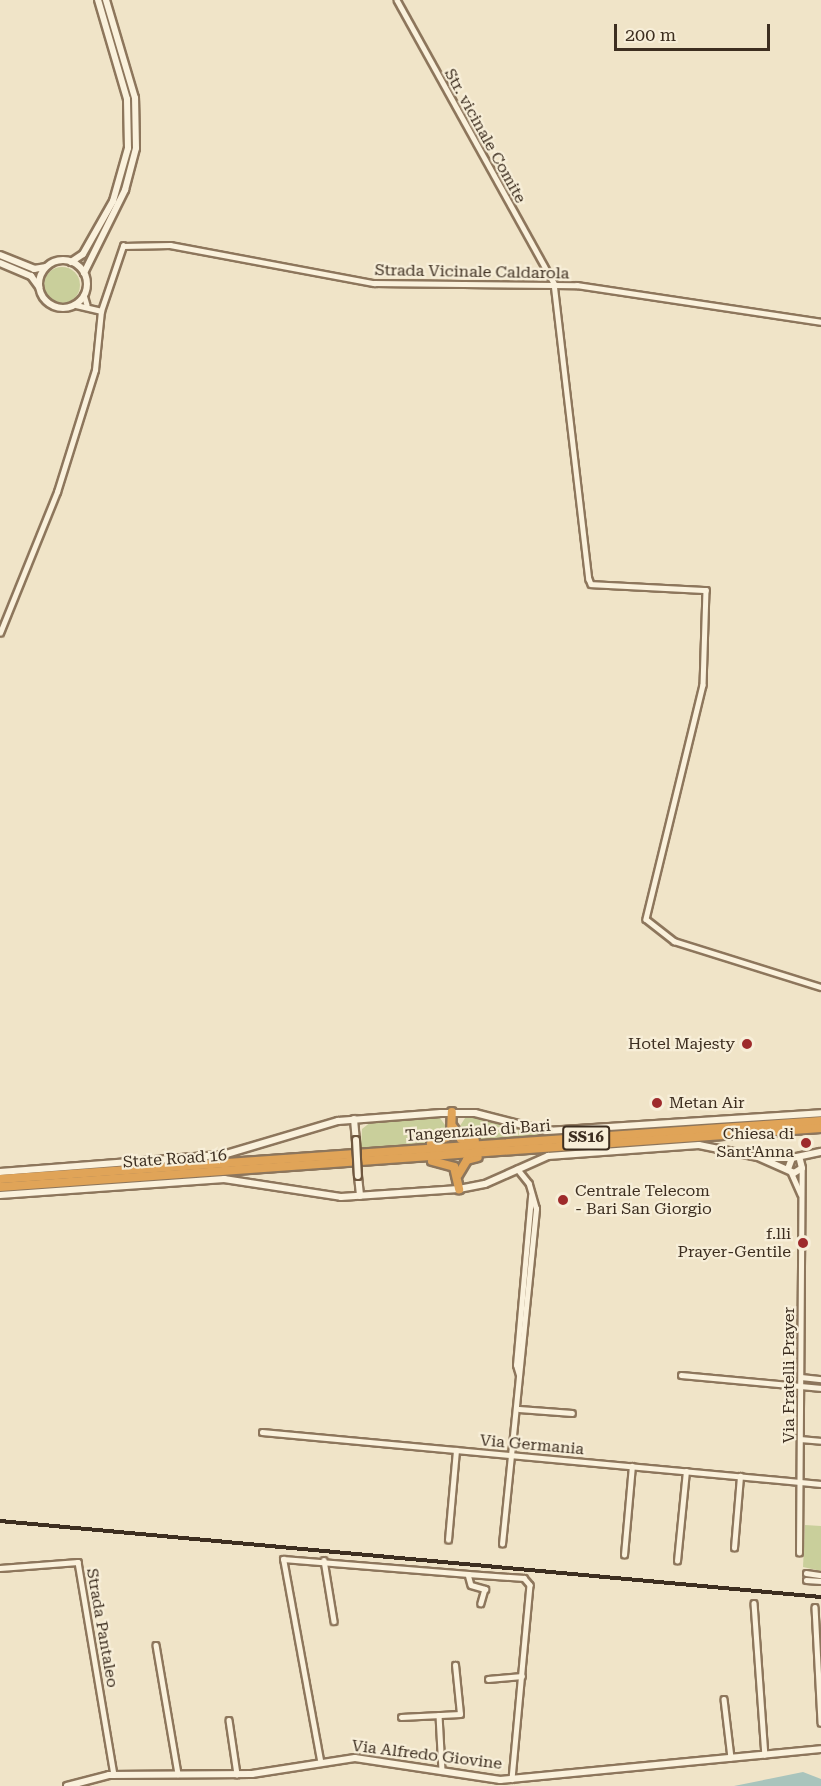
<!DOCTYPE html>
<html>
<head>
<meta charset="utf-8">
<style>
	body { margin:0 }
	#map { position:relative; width:821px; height:1786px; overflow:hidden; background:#f0e4c8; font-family:"Roboto Serif",serif }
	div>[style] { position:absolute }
	.green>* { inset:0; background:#c9cf9b }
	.round { border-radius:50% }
	.water>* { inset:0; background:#a9c4bc }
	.roads { filter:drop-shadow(2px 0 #8d765c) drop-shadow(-2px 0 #8d765c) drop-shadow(0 2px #8d765c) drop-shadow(0 -2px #8d765c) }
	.street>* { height:4.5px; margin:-2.25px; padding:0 2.25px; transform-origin:2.25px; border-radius:2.25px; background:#faf1dc }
	.secondary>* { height:6px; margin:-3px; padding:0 3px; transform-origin:3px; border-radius:3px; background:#faf1dc }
	.secondary>.ring { margin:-3px; padding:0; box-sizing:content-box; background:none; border:6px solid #faf1dc; border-radius:50% }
	.highway>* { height:8px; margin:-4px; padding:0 4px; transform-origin:4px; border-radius:4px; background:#e0a458 }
	.rail>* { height:4px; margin-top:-2px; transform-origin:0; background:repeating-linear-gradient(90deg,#f7eed8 0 4.5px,#3d2e20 0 9px); box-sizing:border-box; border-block:2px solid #3d2e20 }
	.bridges { filter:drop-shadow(2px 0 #6f573f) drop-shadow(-2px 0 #6f573f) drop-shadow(0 2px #6f573f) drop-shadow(0 -2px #6f573f) }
	.secondary-bridge>* { height:6px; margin:-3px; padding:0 3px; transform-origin:3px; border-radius:3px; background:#faf1dc }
	.dots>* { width:16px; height:16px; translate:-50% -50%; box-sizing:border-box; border:3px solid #f7eed8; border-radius:50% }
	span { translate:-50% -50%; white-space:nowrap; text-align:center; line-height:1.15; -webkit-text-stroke:4.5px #f7eed8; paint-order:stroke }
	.shield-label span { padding:2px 4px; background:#f7eed8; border:2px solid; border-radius:4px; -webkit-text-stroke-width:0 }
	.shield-label { font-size:15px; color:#3d2e20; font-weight:700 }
	.street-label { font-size:16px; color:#3d2e20 }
	.poi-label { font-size:16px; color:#3d2e20 }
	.right { translate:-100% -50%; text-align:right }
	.left { translate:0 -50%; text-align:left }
	.scale { position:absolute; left:614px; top:24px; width:156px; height:27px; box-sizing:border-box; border:3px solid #3d2e20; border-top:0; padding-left:8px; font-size:18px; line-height:21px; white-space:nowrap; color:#3d2e20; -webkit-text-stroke:4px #f7eed8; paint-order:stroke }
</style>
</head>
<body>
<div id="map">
	<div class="green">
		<i class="round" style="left:44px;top:267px;width:36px;height:36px"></i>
		<i style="clip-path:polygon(467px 1115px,537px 1132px,656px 1129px,471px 1140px,458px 1129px)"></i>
		<i style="clip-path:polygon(440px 1118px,450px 1132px,433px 1142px,361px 1148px,362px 1129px,371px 1122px)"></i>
		<i style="clip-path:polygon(805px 1525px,821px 1526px,821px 1571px,803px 1567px)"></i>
	</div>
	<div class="water">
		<i style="clip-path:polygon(803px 1772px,821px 1779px,821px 1786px,734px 1786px)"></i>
	</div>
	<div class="roads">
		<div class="street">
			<i style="left:397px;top:0;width:324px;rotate:61deg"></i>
			<i style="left:554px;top:283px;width:298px;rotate:83.3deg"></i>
			<i style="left:589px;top:579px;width:5px;rotate:68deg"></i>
			<i style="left:591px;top:584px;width:115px;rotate:3deg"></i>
			<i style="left:706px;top:590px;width:95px;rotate:91.8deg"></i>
			<i style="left:703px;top:685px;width:241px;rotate:103.7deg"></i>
			<i style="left:646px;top:919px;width:36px;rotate:38deg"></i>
			<i style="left:674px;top:941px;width:154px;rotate:17.4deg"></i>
			<i style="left:84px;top:295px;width:10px;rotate:73deg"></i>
			<i style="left:76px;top:305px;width:26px;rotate:13deg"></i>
			<i style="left:0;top:633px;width:152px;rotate:-68deg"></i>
			<i style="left:57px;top:492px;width:128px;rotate:-72.7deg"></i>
			<i style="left:95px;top:370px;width:59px;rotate:-84.2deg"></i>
			<i style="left:101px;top:311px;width:69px;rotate:-71.3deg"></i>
			<i style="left:123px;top:246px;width:47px;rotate:-1.2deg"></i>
			<i style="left:170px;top:245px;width:208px;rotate:10.6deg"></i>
			<i style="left:374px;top:283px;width:203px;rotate:0.6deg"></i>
			<i style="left:577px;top:285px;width:247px;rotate:8.6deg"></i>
			<i style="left:791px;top:1172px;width:24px;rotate:66deg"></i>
			<i style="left:519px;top:1375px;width:10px;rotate:-107deg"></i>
			<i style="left:516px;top:1365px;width:170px;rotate:-84.9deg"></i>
			<i style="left:681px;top:1375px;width:141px;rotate:5.3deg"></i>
			<i style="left:801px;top:1377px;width:20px;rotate:6deg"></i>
			<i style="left:519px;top:1409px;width:53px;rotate:4.3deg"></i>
			<i style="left:262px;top:1432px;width:561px;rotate:5.31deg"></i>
			<i style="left:800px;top:1439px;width:21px;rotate:5deg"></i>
			<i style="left:448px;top:1540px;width:90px;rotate:-84.9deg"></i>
			<i style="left:502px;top:1544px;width:337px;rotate:-84.2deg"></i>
			<i style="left:536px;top:1209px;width:26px;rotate:-106deg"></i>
			<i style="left:529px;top:1184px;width:19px;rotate:-129deg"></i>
			<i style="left:734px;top:1548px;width:72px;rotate:-85.2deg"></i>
			<i style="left:799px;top:1553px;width:385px;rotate:-89.6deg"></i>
			<i style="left:624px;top:1555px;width:89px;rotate:-84.9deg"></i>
			<i style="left:324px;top:1560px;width:62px;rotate:80.7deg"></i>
			<i style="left:677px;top:1561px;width:90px;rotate:-84.3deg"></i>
			<i style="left:0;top:1568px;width:78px;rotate:-4.4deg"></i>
			<i style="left:78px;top:1562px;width:216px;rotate:80.4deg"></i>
			<i style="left:806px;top:1573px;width:15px;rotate:8deg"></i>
			<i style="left:468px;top:1574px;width:56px;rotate:4.1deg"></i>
			<i style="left:524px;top:1578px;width:9px;rotate:49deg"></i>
			<i style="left:530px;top:1585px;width:195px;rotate:95.3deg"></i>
			<i style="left:806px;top:1580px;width:15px;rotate:4deg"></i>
			<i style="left:754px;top:1603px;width:152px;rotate:85.9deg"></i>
			<i style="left:815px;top:1607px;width:116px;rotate:87deg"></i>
			<i style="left:156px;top:1645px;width:131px;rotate:80.3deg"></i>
			<i style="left:488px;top:1679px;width:34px;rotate:-5deg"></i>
			<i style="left:724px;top:1699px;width:59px;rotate:83.2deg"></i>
			<i style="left:439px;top:1715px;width:56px;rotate:86.9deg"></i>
			<i style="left:401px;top:1717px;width:59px;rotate:-2.9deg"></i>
			<i style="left:460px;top:1714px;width:49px;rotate:-95.8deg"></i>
			<i style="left:229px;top:1720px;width:55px;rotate:81.6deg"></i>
			<i style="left:320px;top:1760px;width:204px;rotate:-100.4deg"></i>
			<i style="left:283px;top:1559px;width:186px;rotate:4.6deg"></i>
			<i style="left:468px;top:1574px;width:11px;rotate:75deg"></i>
			<i style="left:471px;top:1585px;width:15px;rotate:16deg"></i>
			<i style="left:485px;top:1589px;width:15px;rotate:106deg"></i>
		</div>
		<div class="secondary">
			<i style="left:0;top:255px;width:37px;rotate:22deg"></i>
			<i style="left:34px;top:269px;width:11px;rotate:-10deg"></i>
			<i class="ring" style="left:39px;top:260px;width:42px;height:42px"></i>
			<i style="left:71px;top:262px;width:14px;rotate:-34deg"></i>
			<i style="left:83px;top:254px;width:61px;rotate:-60.5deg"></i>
			<i style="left:113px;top:201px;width:55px;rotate:-74.2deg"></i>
			<i style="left:128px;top:148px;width:49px;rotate:-91.2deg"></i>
			<i style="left:127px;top:99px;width:103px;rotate:-106.3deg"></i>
			<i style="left:0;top:263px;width:34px;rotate:23deg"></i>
			<i style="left:31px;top:276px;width:14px;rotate:54deg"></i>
			<i style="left:84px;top:273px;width:93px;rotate:-63.7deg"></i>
			<i style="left:125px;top:190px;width:43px;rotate:-75.3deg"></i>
			<i style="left:136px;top:148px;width:50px;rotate:-91.1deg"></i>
			<i style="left:135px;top:98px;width:102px;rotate:-106.5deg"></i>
			<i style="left:354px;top:1119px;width:21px;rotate:85deg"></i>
			<i style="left:765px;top:1158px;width:26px"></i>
			<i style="left:788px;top:1169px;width:12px;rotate:-70deg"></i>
			<i style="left:792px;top:1158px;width:30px;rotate:-12deg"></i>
			<i style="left:0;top:1172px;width:224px;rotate:-4.4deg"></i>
			<i style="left:223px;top:1155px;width:120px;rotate:-16.5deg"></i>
			<i style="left:338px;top:1121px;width:103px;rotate:-4.4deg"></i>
			<i style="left:441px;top:1113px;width:34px"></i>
			<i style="left:475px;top:1113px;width:73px;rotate:14.2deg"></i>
			<i style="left:546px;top:1131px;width:276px;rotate:-3.7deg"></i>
			<i style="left:358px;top:1176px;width:20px;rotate:84deg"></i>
			<i style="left:0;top:1195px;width:225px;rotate:-4.1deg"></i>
			<i style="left:224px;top:1179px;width:118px;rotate:8.7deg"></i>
			<i style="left:341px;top:1197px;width:118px;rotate:-3.9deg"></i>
			<i style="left:459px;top:1189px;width:26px;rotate:-11deg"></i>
			<i style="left:485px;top:1184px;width:69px;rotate:-24deg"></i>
			<i style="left:548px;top:1156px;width:151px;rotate:-4.2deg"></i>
			<i style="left:699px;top:1145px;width:60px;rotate:11.5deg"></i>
			<i style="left:758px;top:1157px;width:39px;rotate:24deg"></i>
			<i style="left:794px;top:1173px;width:9px;rotate:-32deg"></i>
			<i style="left:802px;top:1168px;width:8px;rotate:-104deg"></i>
			<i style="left:67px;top:1786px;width:43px;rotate:-14.7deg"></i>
			<i style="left:109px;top:1775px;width:143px;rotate:-0.4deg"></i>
			<i style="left:252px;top:1774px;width:104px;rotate:-8.8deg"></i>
			<i style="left:355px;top:1758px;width:147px;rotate:8.6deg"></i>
			<i style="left:500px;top:1780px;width:322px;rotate:-5.5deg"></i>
		</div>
		<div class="highway">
			<i style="left:453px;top:1127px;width:14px;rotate:56deg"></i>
			<i style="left:461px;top:1139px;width:14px;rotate:8deg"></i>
			<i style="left:431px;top:1144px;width:22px;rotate:-24deg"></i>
			<i style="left:451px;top:1135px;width:23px;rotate:-88deg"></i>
			<i style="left:432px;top:1161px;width:23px;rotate:15deg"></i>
			<i style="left:454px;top:1167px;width:23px;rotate:77deg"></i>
			<i style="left:458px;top:1175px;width:17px;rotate:-59deg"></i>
			<i style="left:467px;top:1160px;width:11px;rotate:-15deg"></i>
			<i style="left:0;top:1179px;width:823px;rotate:-4.04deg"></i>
			<i style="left:0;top:1187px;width:823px;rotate:-4.11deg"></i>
		</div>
	</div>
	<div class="rail">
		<i style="left:0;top:1521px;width:825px;rotate:5.29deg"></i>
	</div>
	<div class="bridges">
		<div class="secondary-bridge">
			<i style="left:356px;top:1140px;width:36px;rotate:87deg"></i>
		</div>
	</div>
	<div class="dots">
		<i style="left:747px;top:1044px;background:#9e2a2b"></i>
		<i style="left:657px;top:1103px;background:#9e2a2b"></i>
		<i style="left:806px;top:1143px;background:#9e2a2b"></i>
		<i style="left:563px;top:1200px;background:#9e2a2b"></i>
		<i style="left:803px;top:1243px;background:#9e2a2b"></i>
	</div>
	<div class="shield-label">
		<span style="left:586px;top:1138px">SS16</span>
	</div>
	<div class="street-label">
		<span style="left:485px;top:136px;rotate:61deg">Str. vicinale Comite</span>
		<span style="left:472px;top:272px;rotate:1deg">Strada Vicinale Caldarola</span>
		<span style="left:478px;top:1131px;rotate:-4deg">Tangenziale di Bari</span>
		<span style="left:175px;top:1159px;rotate:-4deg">State Road 16</span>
		<span style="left:789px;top:1375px;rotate:-90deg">Via Fratelli Prayer</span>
		<span style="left:532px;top:1445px;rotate:5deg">Via Germania</span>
		<span style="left:102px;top:1628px;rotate:80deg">Strada Pantaleo</span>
		<span style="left:427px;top:1755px;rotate:7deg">Via Alfredo Giovine</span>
	</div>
	<div class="poi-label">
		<span class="right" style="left:735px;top:1044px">Hotel Majesty</span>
		<span class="left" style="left:669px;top:1103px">Metan Air</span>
		<span class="right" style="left:794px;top:1143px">Chiesa di<br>Sant'Anna</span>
		<span class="left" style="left:575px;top:1200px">Centrale Telecom<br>- Bari San Giorgio</span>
		<span class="right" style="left:791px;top:1243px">f.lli<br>Prayer-Gentile</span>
	</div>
	<div class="scale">200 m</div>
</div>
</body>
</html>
